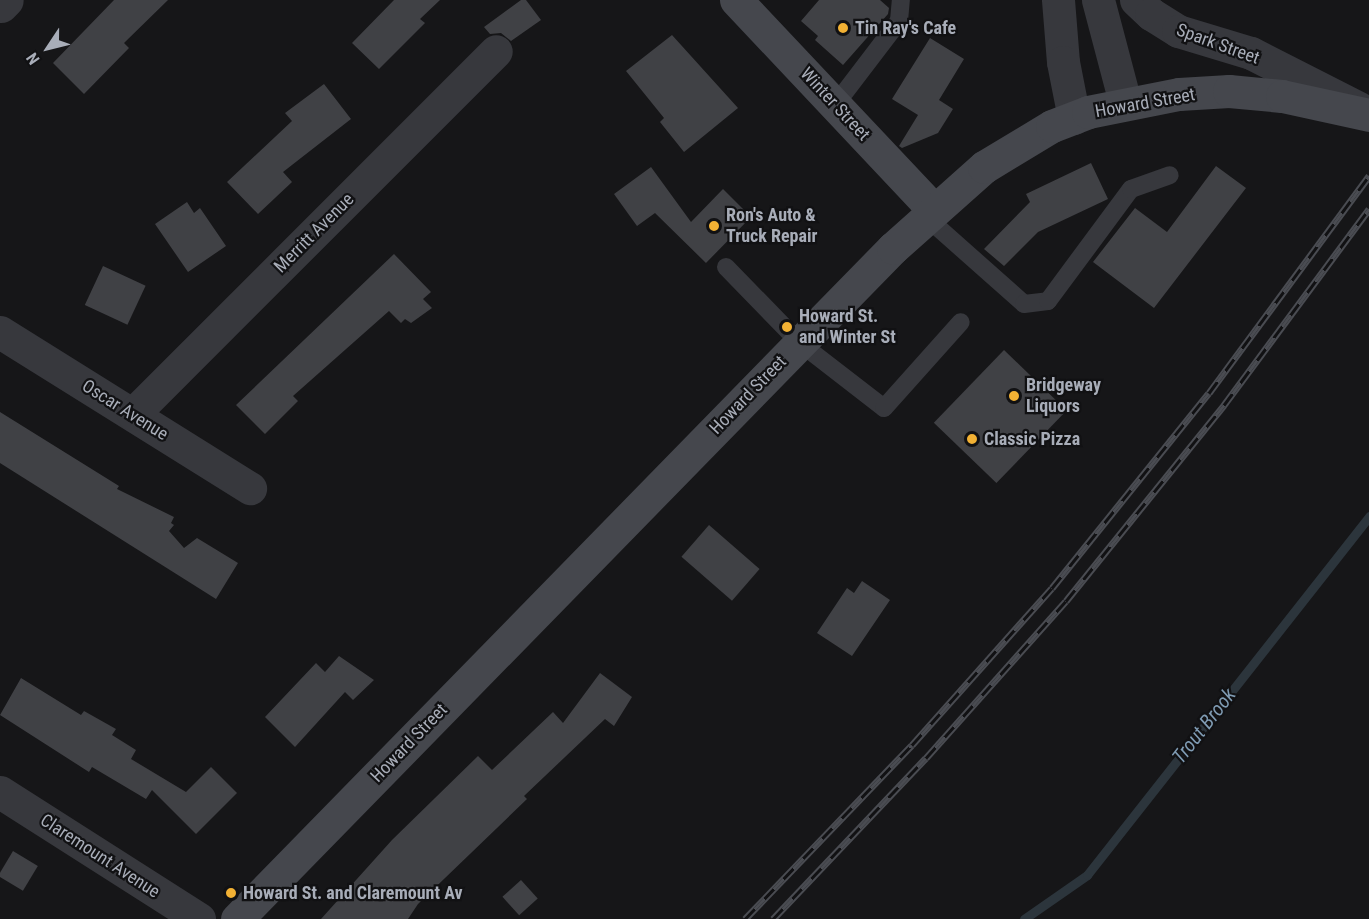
<!DOCTYPE html>
<html>
<head>
<meta charset="utf-8">
<style>
	body { margin:0 }
	#map { position:relative; width:1369px; height:919px; overflow:hidden; background:#161618; font-family:"Roboto Condensed",sans-serif }
	div>[style] { position:absolute }
	.stream>* { height:9px; margin:-4.5px; padding:0 4.5px; transform-origin:4.5px; border-radius:4.5px; background:#2c353c }
	.building>* { inset:0; background:#404145; transform-origin:0 0 }
	.service>* { height:18px; margin:-9px; padding:0 9px; transform-origin:9px; border-radius:9px; background:#37383d }
	.minor>* { height:33px; margin:-16.5px; padding:0 16.5px; transform-origin:16.5px; border-radius:16.5px; background:#37383d }
	.secondary>* { height:33px; margin:-16.5px; padding:0 16.5px; transform-origin:16.5px; border-radius:16.5px; background:#45474d }
	.rail>* { height:7px; margin-top:-3.5px; transform-origin:0; background:repeating-linear-gradient(90deg,#111113 0 14px,#4a4c52 0 28px); box-sizing:border-box; border-block:2px solid #4a4c52 }
	.dots>* { width:16px; height:16px; translate:-50% -50%; box-sizing:border-box; border:3px solid #111113; border-radius:50% }
	span { translate:-50% -50%; white-space:nowrap; text-align:center; line-height:1.15; -webkit-text-stroke:4.5px #111113; paint-order:stroke }
	.poi-label { font-size:18px; color:#a8adb8; font-weight:700 }
	.left { translate:0 -50%; text-align:left }
	.street-label { font-size:18px; color:#a8adb8 }
	.water-label { font-size:20px; color:#7f9bb3; font-style:italic }
	.north { position:absolute; left:18px; top:18px; width:60px; height:60px; -webkit-text-stroke:4px #111113; paint-order:stroke; rotate:235deg; font-size:16px; font-weight:700; line-height:24px; text-align:center; color:#a8adb8 }
	.north::after { content:''; display:block; margin:auto; width:21px; height:27px; background:#a8adb8; clip-path:polygon(50% 0,100% 100%,50% 72%,0 100%) }
</style>
</head>
<body>
<div id="map">
	<div class="stream">
		<i style="left:1024px;top:919px;width:77px;rotate:-34.9deg"></i>
		<i style="left:1087px;top:875px;width:457px;rotate:-51.8deg"></i>
	</div>
	<div class="building">
		<i style="clip-path:polygon(114px 0,168px 0,124px 43px,129px 48px,84px 94px,53px 63px)"></i>
		<i style="clip-path:polygon(394px 0,440px 0,420px 19px,425px 23px,379px 69px,352px 43px)"></i>
		<i style="clip-path:polygon(521px 0,526px 0,541px 20px,511px 41px,501px 33px,490px 34px,484px 27px)"></i>
		<i style="clip-path:polygon(819px 0,880px 0,889px 8px,888px 14px,843px 65px,815px 40px,818px 36px,801px 21px)"></i>
		<i style="clip-path:polygon(672px 35px,738px 108px,684px 152px,660px 122px,664px 118px,626px 71px)"></i>
		<i style="clip-path:polygon(930px 38px,964px 59px,939px 100px,953px 109px,938px 133px,902px 148px,899px 146px,918px 115px,892px 99px)"></i>
		<i style="clip-path:polygon(324px 84px,351px 119px,283px 172px,292px 182px,258px 214px,227px 182px,292px 121px,285px 113px)"></i>
		<i style="clip-path:polygon(1091px 163px,1108px 199px,1038px 232px,1004px 266px,984px 249px,1030px 202px,1026px 194px)"></i>
		<i style="clip-path:polygon(1216px 166px,1246px 188px,1154px 308px,1093px 262px,1135px 208px,1167px 232px)"></i>
		<i style="clip-path:polygon(651px 167px,691px 222px,723px 189px,751px 217px,706px 263px,655px 213px,637px 226px,614px 194px)"></i>
		<i style="clip-path:polygon(187px 202px,194px 213px,200px 208px,226px 246px,188px 272px,155px 224px)"></i>
		<i style="clip-path:polygon(394px 254px,431px 292px,423px 299px,432px 308px,411px 323px,405px 319px,401px 323px,389px 311px,293px 396px,298px 401px,265px 434px,236px 405px)"></i>
		<i style="left:103px;top:266px;width:47px;height:43px;rotate:25deg"></i>
		<i style="left:1004px;top:350px;width:87px;height:101px;rotate:44deg"></i>
		<i style="clip-path:polygon(0 412px,119px 486px,117px 489px,174px 517px,171px 523px,174px 525px,169px 531px,184px 548px,197px 538px,238px 563px,216px 599px,0 463px)"></i>
		<i style="left:709px;top:525px;width:67px;height:42px;rotate:41deg"></i>
		<i style="clip-path:polygon(862px 581px,890px 600px,852px 656px,817px 633px,847px 588px,854px 593px)"></i>
		<i style="clip-path:polygon(339px 656px,374px 680px,353px 700px,345px 692px,295px 747px,265px 717px,316px 663px,325px 672px)"></i>
		<i style="clip-path:polygon(600px 673px,632px 697px,614px 726px,605px 719px,524px 796px,527px 799px,418px 904px,408px 919px,321px 919px,392px 840px,478px 756px,492px 770px,553px 712px,563px 723px)"></i>
		<i style="clip-path:polygon(21px 678px,81px 715px,84px 711px,116px 729px,112px 735px,136px 750px,131px 759px,186px 792px,211px 767px,237px 793px,196px 834px,152px 790px,146px 799px,92px 767px,89px 772px,0 715px)"></i>
		<i style="left:13px;top:851px;width:29px;height:29px;rotate:31deg"></i>
		<i style="left:521px;top:880px;width:25px;height:25px;rotate:48deg"></i>
	</div>
	<div class="service">
		<i style="left:835px;top:105px;width:106px;rotate:-52.7deg"></i>
		<i style="left:899px;top:21px;width:21px;rotate:-85deg"></i>
		<i style="left:925px;top:216px;width:132px;rotate:41.6deg"></i>
		<i style="left:1024px;top:304px;width:24px;rotate:-7deg"></i>
		<i style="left:1048px;top:301px;width:139px;rotate:-53.5deg"></i>
		<i style="left:1131px;top:189px;width:41px;rotate:-19.7deg"></i>
		<i style="left:726px;top:267px;width:106px;rotate:45.8deg"></i>
		<i style="left:800px;top:343px;width:106px;rotate:37.7deg"></i>
		<i style="left:884px;top:408px;width:115px;rotate:-48.2deg"></i>
	</div>
	<div class="minor">
		<i style="left:1058px;top:0;width:62px;rotate:85.4deg"></i>
		<i style="left:1063px;top:62px;width:57px;rotate:78.9deg"></i>
		<i style="left:1098px;top:0;width:106px;rotate:75.2deg"></i>
		<i style="left:1136px;top:0;width:21px;rotate:43deg"></i>
		<i style="left:1151px;top:14px;width:32px;rotate:32deg"></i>
		<i style="left:1178px;top:31px;width:76px;rotate:16.8deg"></i>
		<i style="left:1251px;top:53px;width:121px;rotate:27deg"></i>
		<i style="left:1px;top:6px;width:8px;rotate:-45deg"></i>
		<i style="left:0;top:332px;width:295px;rotate:32deg"></i>
		<i style="left:133px;top:414px;width:513px;rotate:-45deg"></i>
		<i style="left:0;top:792px;width:236px;rotate:32.5deg"></i>
	</div>
	<div class="secondary">
		<i style="left:736px;top:0;width:287px;rotate:46.7deg"></i>
		<i style="left:237px;top:919px;width:938px;rotate:-45.65deg"></i>
		<i style="left:893px;top:248px;width:122px;rotate:-41.7deg"></i>
		<i style="left:984px;top:167px;width:79px;rotate:-31.1deg"></i>
		<i style="left:1052px;top:126px;width:39px;rotate:-21deg"></i>
		<i style="left:1088px;top:112px;width:93px;rotate:-11.2deg"></i>
		<i style="left:1179px;top:94px;width:50px;rotate:-3.4deg"></i>
		<i style="left:1229px;top:91px;width:53px;rotate:5.4deg"></i>
		<i style="left:1282px;top:96px;width:89px;rotate:12.3deg"></i>
	</div>
	<div class="rail">
		<i style="left:745px;top:919px;width:241px;rotate:-46.2deg"></i>
		<i style="left:912px;top:745px;width:210px;rotate:-48.3deg"></i>
		<i style="left:1052px;top:588px;width:250px;rotate:-51.2deg"></i>
		<i style="left:1209px;top:393px;width:270px;rotate:-53.6deg"></i>
		<i style="left:773px;top:919px;width:222px;rotate:-46.5deg"></i>
		<i style="left:926px;top:758px;width:210px;rotate:-48.3deg"></i>
		<i style="left:1066px;top:601px;width:252px;rotate:-51.1deg"></i>
		<i style="left:1224px;top:405px;width:244px;rotate:-53.5deg"></i>
	</div>
	<div class="dots">
		<i style="left:843px;top:28px;background:#f2b134"></i>
		<i style="left:714px;top:226px;background:#f2b134"></i>
		<i style="left:787px;top:327px;background:#f2b134"></i>
		<i style="left:1014px;top:396px;background:#f2b134"></i>
		<i style="left:972px;top:439px;background:#f2b134"></i>
		<i style="left:231px;top:893px;background:#f2b134"></i>
	</div>
	<div class="poi-label">
		<span class="left" style="left:855px;top:28px">Tin Ray's Cafe</span>
		<span class="left" style="left:726px;top:226px">Ron's Auto &amp;<br>Truck Repair</span>
		<span class="left" style="left:799px;top:327px">Howard St.<br>and Winter St</span>
		<span class="left" style="left:1026px;top:396px">Bridgeway<br>Liquors</span>
		<span class="left" style="left:984px;top:439px">Classic Pizza</span>
		<span class="left" style="left:243px;top:893px">Howard St. and Claremount Av</span>
	</div>
	<div class="street-label">
		<span style="left:1218px;top:44px;rotate:20deg">Spark Street</span>
		<span style="left:1145px;top:103px;rotate:-10deg">Howard Street</span>
		<span style="left:835px;top:104px;rotate:47deg">Winter Street</span>
		<span style="left:314px;top:233px;rotate:-45deg">Merritt Avenue</span>
		<span style="left:748px;top:395px;rotate:-46deg">Howard Street</span>
		<span style="left:125px;top:410px;rotate:32deg">Oscar Avenue</span>
		<span style="left:409px;top:743px;rotate:-46deg">Howard Street</span>
		<span style="left:100px;top:856px;rotate:33deg">Claremount Avenue</span>
	</div>
	<div class="water-label">
		<span style="left:1204px;top:726px;rotate:-52deg">Trout Brook</span>
	</div>
	<div class="north">N</div>
</div>
</body>
</html>
